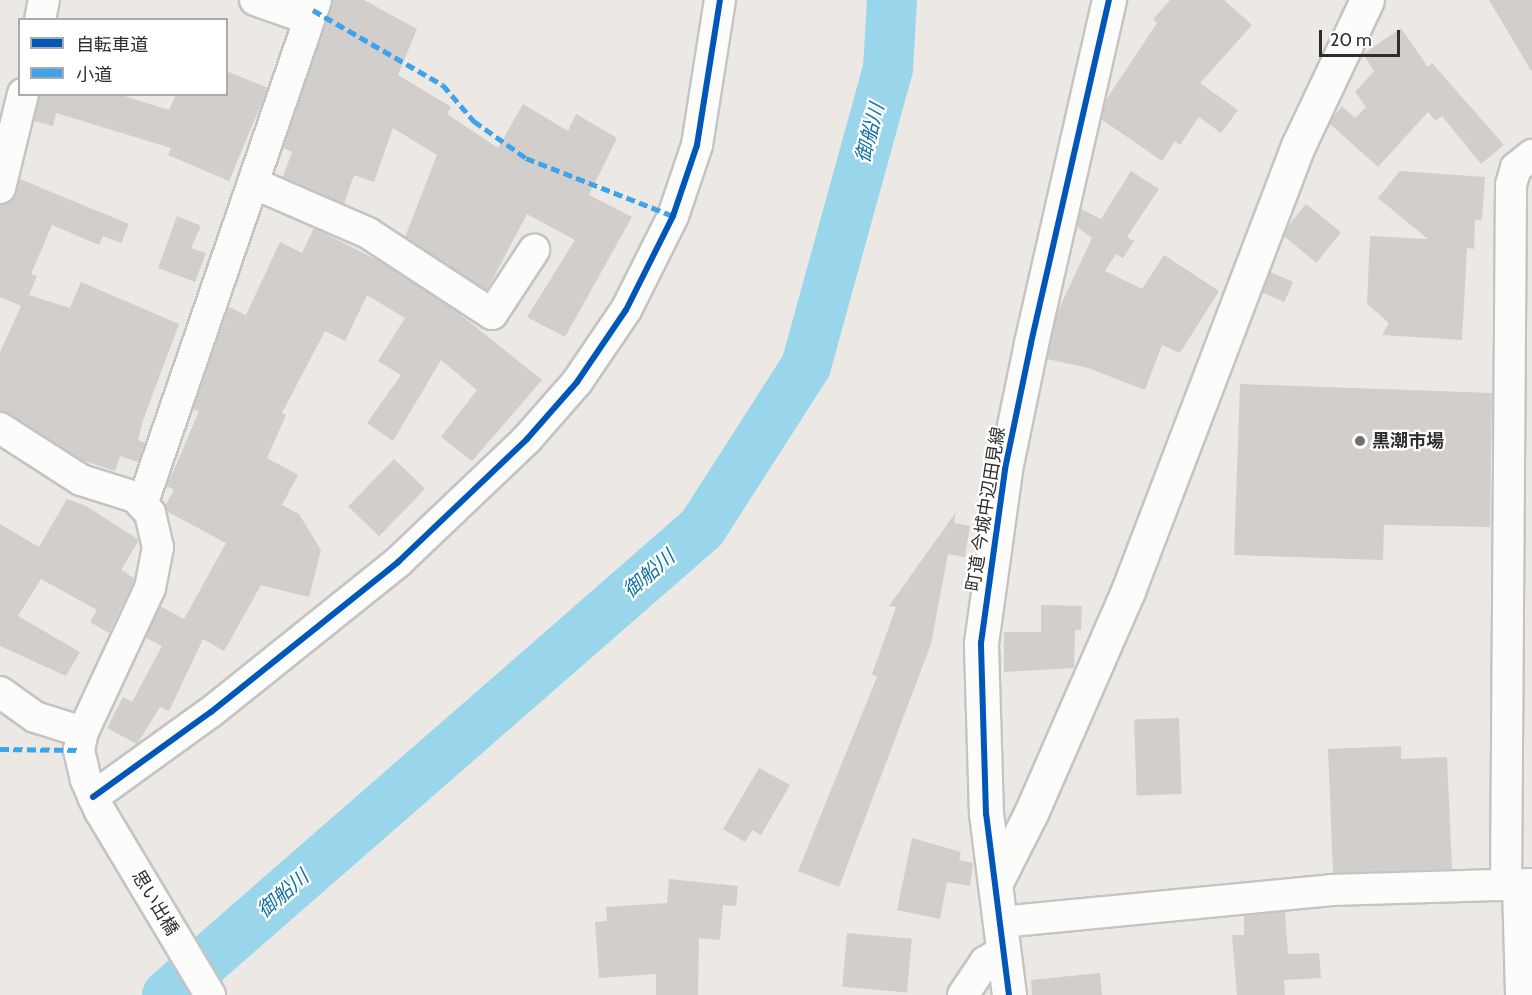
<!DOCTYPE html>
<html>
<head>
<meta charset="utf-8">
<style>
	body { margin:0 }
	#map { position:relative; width:1532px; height:995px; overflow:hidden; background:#ece8e4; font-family:Cabin,"Noto Sans JP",sans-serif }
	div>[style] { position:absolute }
	.river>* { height:50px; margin:-25px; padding:0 25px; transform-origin:25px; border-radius:25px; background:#99d6ec }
	.building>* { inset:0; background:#d1cecb; transform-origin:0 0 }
	.roads { filter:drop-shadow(2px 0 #c5c4c5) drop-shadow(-2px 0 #c5c4c5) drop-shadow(0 2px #c5c4c5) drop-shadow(0 -2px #c5c4c5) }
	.minor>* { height:30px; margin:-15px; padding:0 15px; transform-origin:15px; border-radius:15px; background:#fcfcfb }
	.tertiary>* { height:33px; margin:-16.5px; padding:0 16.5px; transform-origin:16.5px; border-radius:16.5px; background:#fcfcfb }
	.quiet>* { height:4.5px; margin-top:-2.25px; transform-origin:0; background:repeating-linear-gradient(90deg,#3ea3eb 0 9px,transparent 0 13.5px) }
	.cycleway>* { height:6px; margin:-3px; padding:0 3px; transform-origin:3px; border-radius:3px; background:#0057b8 }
	.dots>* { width:16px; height:16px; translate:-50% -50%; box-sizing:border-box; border:3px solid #fff; border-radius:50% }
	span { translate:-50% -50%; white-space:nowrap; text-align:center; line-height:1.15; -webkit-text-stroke:4.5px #fff; paint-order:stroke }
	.poi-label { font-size:18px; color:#2e2e2e; font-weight:700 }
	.left { translate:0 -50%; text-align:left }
	.street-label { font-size:18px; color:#2e2e2e }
	.water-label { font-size:20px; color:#0d6fa3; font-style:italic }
	.legend { position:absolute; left:18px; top:18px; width:210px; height:78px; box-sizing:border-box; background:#fff; border:2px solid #ababab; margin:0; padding:8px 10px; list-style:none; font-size:18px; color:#2e2e2e }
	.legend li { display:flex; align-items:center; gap:12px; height:30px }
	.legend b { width:30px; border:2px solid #ababab }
	.scale { position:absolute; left:1319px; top:30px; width:81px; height:27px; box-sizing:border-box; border:3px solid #2e2e2e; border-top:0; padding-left:8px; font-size:18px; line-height:21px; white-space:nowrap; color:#2e2e2e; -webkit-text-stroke:4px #fff; paint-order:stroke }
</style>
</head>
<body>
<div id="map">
	<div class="river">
		<i style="left:167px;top:995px;width:710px;rotate:-41.12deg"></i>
		<i style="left:702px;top:528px;width:193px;rotate:-57.3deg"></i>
		<i style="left:806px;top:366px;width:308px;rotate:-74.6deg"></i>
		<i style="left:888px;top:69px;width:69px;rotate:-86.7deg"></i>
	</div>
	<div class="building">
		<i style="clip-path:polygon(333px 0,364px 0,417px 29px,398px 75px,451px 107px,447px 114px,498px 148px,523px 104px,568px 131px,576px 114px,617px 138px,589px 195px,632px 217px,565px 337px,527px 317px,575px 240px,527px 214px,487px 290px,405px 237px,437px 155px,393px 128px,374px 182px,354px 175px,344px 204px,283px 177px,292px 152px,283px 148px)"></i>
		<i style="clip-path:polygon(1170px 0,1224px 0,1252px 25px,1200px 83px,1238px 110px,1221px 133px,1199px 117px,1180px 145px,1175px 141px,1162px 161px,1101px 119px,1106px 100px,1157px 23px,1153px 19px)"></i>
		<i style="clip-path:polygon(1489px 0,1532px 0,1532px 72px)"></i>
		<i style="clip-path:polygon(1401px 28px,1428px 67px,1432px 63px,1504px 145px,1481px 164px,1442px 116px,1435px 121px,1428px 112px,1378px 167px,1329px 123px,1342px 106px,1355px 118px,1366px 107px,1355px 92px,1374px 71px,1363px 54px)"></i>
		<i style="clip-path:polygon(226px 71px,268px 88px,229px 181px,168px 155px,171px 148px,56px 113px,53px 126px,34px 121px,40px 94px,118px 94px,169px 110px,176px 94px,226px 94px)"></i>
		<i style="clip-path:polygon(1131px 171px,1159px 189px,1127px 237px,1134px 241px,1123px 258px,1116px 254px,1105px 271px,1142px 289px,1164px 255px,1219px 291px,1180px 353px,1162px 345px,1145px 390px,1088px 368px,1047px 359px,1057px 313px,1092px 238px,1077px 227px,1081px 209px,1101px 219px)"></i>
		<i style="clip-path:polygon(1400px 171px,1485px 177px,1482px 220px,1475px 220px,1474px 249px,1467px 248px,1462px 340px,1382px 335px,1389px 323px,1367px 304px,1370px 236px,1428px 239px,1378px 198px)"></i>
		<i style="clip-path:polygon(20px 179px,129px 224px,121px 243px,103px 236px,99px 245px,52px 225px,31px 274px,37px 276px,29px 295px,70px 308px,81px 282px,179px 324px,143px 420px,138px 440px,145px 443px,138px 462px,120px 456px,115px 471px,81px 460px,0 411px,0 352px,21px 306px,0 297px,0 205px,13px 199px)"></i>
		<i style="left:1306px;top:204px;width:45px;height:39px;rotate:39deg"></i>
		<i style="clip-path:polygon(177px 216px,201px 226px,191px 248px,206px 253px,195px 282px,158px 268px)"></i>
		<i style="clip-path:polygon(314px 228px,381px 262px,457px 312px,542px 380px,472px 461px,441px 437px,477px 390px,441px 360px,393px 441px,367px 423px,401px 375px,378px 361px,405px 318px,367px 295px,345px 341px,325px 331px,282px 413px,286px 415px,267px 458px,298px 475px,282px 505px,299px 514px,321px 550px,309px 597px,261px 585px,224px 651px,203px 639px,169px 711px,160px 707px,137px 744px,107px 728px,123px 697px,132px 702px,162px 646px,146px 638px,160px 606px,184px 619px,226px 543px,168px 512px,165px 506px,174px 490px,167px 486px,199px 411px,193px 409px,229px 307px,246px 315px,280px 242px,302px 253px)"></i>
		<i style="left:1270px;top:272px;width:25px;height:22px;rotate:23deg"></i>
		<i style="clip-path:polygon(1240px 384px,1492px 393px,1490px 527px,1384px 525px,1383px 560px,1234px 555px)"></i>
		<i style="left:394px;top:459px;width:43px;height:66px;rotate:44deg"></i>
		<i style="clip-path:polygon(67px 499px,86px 506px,139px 540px,121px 570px,134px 578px,133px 583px,109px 633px,90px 622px,97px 610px,41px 579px,18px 616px,80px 652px,66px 676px,0 646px,0 524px,39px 547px)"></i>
		<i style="clip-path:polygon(956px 512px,954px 523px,970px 526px,965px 557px,948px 554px,931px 644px,839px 887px,798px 871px,877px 677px,872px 674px,896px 607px,889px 606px)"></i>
		<i style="clip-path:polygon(1041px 605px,1082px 606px,1081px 630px,1075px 630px,1074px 668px,1004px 672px,1004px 632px,1041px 632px)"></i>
		<i style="left:1179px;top:718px;width:76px;height:45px;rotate:88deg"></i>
		<i style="clip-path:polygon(1401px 746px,1401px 759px,1447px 757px,1452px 869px,1333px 873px,1328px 749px)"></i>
		<i style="clip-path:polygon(759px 768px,790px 785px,761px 835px,752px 830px,745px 842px,723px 829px)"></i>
		<i style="clip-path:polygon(912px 838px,961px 852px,959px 860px,973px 863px,970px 886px,947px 882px,940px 919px,897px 910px)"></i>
		<i style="clip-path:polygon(669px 879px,738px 886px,736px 906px,723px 905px,720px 940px,699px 938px,698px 995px,656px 995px,656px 974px,599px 978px,595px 922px,607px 921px,606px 907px,667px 903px)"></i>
		<i style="clip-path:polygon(1285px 912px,1288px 954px,1319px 953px,1321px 978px,1284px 980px,1285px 995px,1237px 995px,1232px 935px,1244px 935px,1244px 916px)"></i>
		<i style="left:847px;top:933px;width:65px;height:54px;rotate:5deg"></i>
		<i style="clip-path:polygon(1100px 973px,1102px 995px,1032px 995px,1031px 980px)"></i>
	</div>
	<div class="roads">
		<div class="minor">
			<i style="left:255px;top:0;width:57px;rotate:19.4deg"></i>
			<i style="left:40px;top:20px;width:20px;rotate:-79deg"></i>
			<i style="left:253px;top:183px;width:125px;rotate:23.5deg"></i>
			<i style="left:368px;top:233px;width:148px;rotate:33.2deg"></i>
			<i style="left:492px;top:314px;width:77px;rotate:-56.7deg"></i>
			<i style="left:0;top:188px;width:97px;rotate:-76.3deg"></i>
			<i style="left:0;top:428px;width:96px;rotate:32.7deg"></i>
			<i style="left:81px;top:480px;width:57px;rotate:17.5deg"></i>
			<i style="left:135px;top:497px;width:22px;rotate:47deg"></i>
			<i style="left:150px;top:513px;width:35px;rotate:77deg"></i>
			<i style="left:158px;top:547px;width:42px;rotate:101deg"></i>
			<i style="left:150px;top:588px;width:159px;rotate:115deg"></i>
			<i style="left:83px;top:732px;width:18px;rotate:103deg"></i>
			<i style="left:79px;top:750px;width:31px;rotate:77deg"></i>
			<i style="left:86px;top:780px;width:34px;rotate:66deg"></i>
			<i style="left:100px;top:811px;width:214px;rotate:59.1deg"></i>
			<i style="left:143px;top:502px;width:531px;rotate:-70.98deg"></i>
			<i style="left:0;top:692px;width:43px;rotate:35.5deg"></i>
			<i style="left:35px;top:717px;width:50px;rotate:17.4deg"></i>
			<i style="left:93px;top:797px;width:145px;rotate:-35.8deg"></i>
			<i style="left:211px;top:712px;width:240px;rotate:-38.7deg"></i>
			<i style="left:398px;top:562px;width:178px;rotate:-43.6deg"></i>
			<i style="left:527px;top:439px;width:76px;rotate:-48.7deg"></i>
			<i style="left:577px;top:382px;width:87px;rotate:-55.8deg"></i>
			<i style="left:626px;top:310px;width:105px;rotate:-63.4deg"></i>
			<i style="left:673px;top:216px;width:75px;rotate:-71.3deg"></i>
			<i style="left:697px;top:145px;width:147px;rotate:-81deg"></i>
			<i style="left:1506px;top:885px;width:700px;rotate:-89.59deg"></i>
			<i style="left:1511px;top:185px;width:18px;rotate:-74deg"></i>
			<i style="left:1516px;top:168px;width:21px;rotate:-39deg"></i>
			<i style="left:1518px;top:885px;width:110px;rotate:88.4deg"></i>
			<i style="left:1001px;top:922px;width:332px;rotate:-5.5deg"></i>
			<i style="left:1331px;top:890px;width:201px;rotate:-1.7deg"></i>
			<i style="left:963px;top:995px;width:40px;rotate:-56deg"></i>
			<i style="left:985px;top:962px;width:23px;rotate:-31deg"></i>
		</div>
		<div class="tertiary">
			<i style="left:995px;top:884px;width:80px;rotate:-63.1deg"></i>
			<i style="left:1031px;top:813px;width:242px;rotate:-66.4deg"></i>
			<i style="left:1128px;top:591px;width:476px;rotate:-69.1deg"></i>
			<i style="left:1298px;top:146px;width:161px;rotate:-64.7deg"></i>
			<i style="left:1009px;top:995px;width:182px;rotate:-97.2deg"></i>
			<i style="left:986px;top:814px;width:171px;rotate:-91.7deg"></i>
			<i style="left:981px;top:643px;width:176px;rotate:-82.1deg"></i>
			<i style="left:1005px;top:469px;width:129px;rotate:-78.3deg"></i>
			<i style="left:1031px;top:343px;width:352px;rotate:-77.2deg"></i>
		</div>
	</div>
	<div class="quiet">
		<i style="left:313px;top:10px;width:150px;rotate:30deg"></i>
		<i style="left:443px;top:85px;width:48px;rotate:49.3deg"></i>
		<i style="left:474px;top:121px;width:64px;rotate:35.4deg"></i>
		<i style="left:526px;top:158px;width:158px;rotate:21.5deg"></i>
		<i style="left:0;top:749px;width:79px;rotate:0.7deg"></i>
	</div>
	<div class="cycleway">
		<i style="left:93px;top:797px;width:145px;rotate:-35.8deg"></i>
		<i style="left:211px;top:712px;width:240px;rotate:-38.7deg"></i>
		<i style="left:398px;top:562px;width:178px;rotate:-43.6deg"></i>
		<i style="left:527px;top:439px;width:76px;rotate:-48.7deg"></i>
		<i style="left:577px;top:382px;width:87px;rotate:-55.8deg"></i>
		<i style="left:626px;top:310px;width:105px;rotate:-63.4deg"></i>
		<i style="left:673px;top:216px;width:75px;rotate:-71.3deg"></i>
		<i style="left:697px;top:145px;width:147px;rotate:-81deg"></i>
		<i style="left:1009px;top:995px;width:182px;rotate:-97.2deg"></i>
		<i style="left:986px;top:814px;width:171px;rotate:-91.7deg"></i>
		<i style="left:981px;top:643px;width:176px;rotate:-82.1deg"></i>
		<i style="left:1005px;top:469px;width:129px;rotate:-78.3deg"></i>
		<i style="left:1031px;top:343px;width:352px;rotate:-77.2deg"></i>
	</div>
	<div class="dots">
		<i style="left:1360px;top:441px;background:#706f6e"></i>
	</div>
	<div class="poi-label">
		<span class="left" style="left:1372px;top:441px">黒潮市場</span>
	</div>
	<div class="street-label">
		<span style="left:986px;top:509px;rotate:-81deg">町道 今城中辺田見線</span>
		<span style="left:155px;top:903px;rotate:59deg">思い出橋</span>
	</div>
	<div class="water-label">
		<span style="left:870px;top:133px;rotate:-75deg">御船川</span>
		<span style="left:649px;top:574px;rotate:-41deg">御船川</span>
		<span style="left:283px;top:894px;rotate:-41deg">御船川</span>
	</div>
	<ul class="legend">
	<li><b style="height:8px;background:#0057b8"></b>自転車道</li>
	<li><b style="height:8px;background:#3ea3eb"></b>小道</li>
	</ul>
	<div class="scale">20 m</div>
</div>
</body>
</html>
